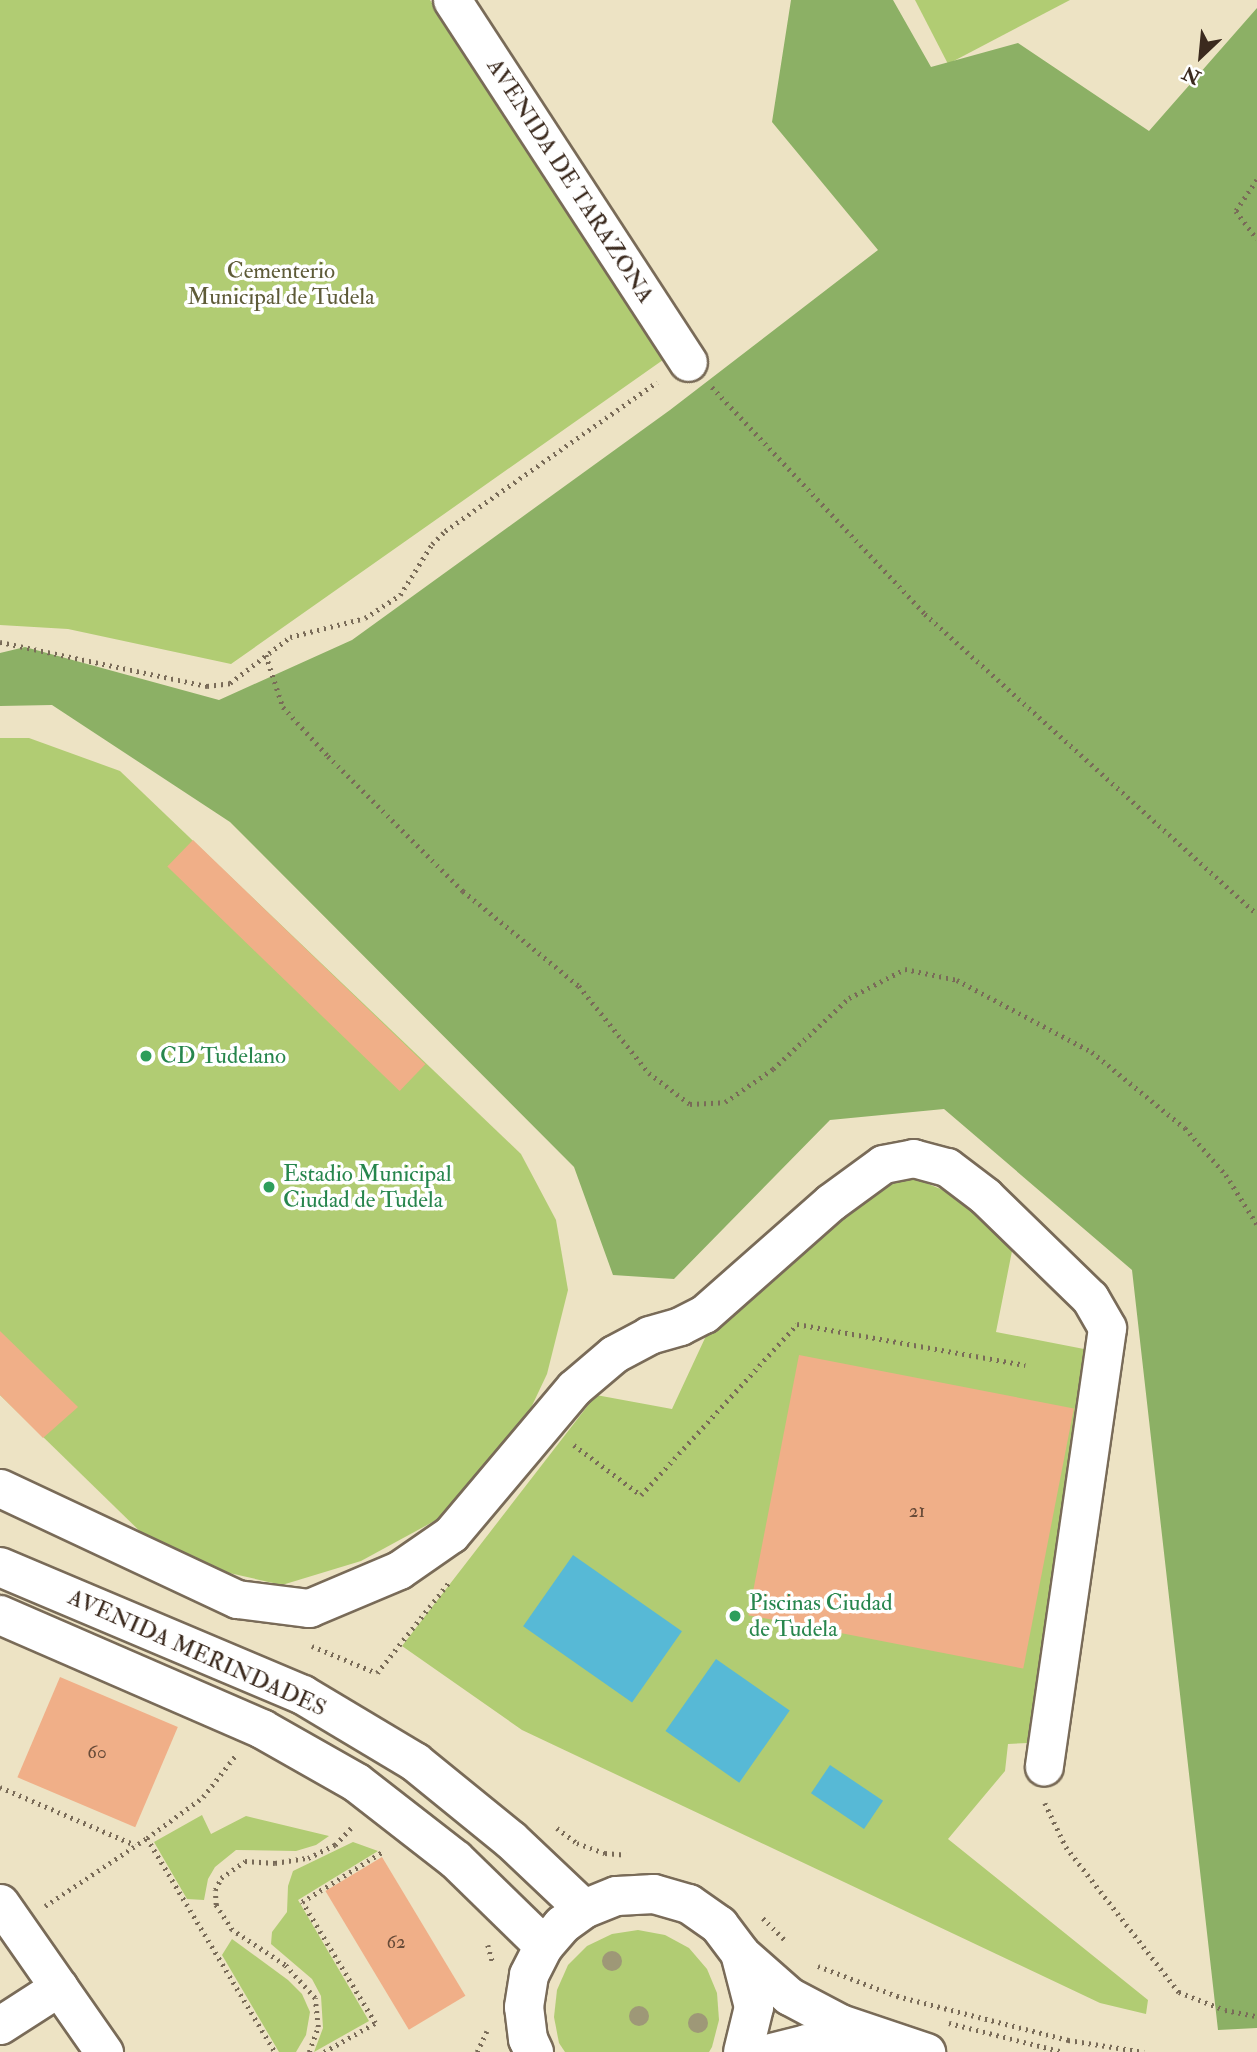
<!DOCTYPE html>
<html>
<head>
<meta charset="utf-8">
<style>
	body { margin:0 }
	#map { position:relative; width:1257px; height:2052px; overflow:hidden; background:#ede3c4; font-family:"IM FELL Double Pica",serif }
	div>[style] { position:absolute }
	.green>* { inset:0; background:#b1cc73 }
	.forest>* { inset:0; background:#8cb065 }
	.water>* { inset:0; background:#57b9d6; transform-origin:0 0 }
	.building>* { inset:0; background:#f0af88; transform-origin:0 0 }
	.path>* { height:4.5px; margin-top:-2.25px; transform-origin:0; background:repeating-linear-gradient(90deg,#796b58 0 2px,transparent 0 7px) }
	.roads { filter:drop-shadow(2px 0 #796b58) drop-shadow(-2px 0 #796b58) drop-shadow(0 2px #796b58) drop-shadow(0 -2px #796b58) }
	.minor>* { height:37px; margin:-18.5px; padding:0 18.5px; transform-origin:18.5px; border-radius:18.5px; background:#fff }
	.major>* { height:38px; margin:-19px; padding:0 19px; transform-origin:19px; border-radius:19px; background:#fff }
	.trees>* { width:20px; height:20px; margin:-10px; border-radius:50%; background:#9e9877 }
	.dots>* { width:19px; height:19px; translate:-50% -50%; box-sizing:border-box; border:4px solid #fff; border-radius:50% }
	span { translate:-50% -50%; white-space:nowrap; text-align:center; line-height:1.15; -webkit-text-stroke:7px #fff; paint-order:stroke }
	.number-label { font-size:19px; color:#684b38 }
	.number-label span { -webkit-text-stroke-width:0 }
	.street-label { font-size:23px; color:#3b2a1e }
	.park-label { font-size:23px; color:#5e5b38 }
	.leisure-label { font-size:23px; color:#27864d }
	.left { translate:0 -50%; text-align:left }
	.north { position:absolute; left:1166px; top:21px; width:70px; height:70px; -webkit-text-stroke:5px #fff; paint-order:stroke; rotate:206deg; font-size:19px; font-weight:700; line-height:28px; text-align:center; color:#3b2a1e }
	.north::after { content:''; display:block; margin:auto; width:24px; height:32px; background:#3b2a1e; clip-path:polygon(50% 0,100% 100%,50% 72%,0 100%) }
</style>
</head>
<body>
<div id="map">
	<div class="green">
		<i style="clip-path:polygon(0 0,430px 0,670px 355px,231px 664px,68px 629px,0 625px)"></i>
		<i style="clip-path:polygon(915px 0,1070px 0,948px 64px)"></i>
		<i style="clip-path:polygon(0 738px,29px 738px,120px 771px,521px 1154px,556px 1220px,568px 1290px,547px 1374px,513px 1446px,451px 1512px,361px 1561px,282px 1585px,207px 1568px,153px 1544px,0 1395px)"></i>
		<i style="clip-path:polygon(909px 1176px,972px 1202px,1014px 1241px,996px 1332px,1084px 1349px,1028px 1743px,1008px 1744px,1005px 1771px,948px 1839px,1148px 2000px,1146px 2014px,1100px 2003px,522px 1730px,402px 1646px,596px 1395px,672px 1409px,712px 1323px,869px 1190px)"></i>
		<i style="clip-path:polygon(202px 1815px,211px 1834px,246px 1816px,329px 1836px,316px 1845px,296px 1851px,236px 1850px,215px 1867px,208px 1879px,204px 1900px,187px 1899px,154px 1842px)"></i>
		<i style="clip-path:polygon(353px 1842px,378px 1851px,298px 1900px,369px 2021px,314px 2052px,323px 2028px,321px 1996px,312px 1979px,271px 1944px,272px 1932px,287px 1912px,288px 1886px,293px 1871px)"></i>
		<i style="clip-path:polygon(638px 1930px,665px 1935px,689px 1948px,707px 1969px,717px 1993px,719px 2020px,712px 2047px,709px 2052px,565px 2052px,559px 2043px,554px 2017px,557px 1990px,568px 1965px,587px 1946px,612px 1934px)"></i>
		<i style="clip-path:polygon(232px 1939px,288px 1980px,302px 1994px,310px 2012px,306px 2035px,296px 2052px,279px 2052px,222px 1955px)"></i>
	</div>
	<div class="forest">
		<i style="clip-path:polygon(791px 0,893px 0,931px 67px,1018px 43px,1149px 131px,1257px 8px,1257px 2028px,1218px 2030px,1132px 1270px,944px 1109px,830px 1120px,674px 1279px,613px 1275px,574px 1167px,230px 822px,52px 705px,0 706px,0 653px,25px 647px,219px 700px,352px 640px,670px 410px,878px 250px,772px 122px)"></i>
	</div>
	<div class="water">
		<i style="left:573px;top:1555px;width:133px;height:87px;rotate:35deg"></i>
		<i style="left:716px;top:1659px;width:90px;height:88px;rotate:35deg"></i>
		<i style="left:830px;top:1765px;width:64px;height:34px;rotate:34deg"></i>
	</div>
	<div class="building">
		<i style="left:193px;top:840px;width:323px;height:37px;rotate:44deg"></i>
		<i style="clip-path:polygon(0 1331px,78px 1407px,43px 1438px,0 1395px)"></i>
		<i style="left:799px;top:1355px;width:280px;height:265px;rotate:11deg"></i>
		<i style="left:60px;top:1677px;width:128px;height:109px;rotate:23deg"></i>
		<i style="left:382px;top:1857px;width:162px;height:66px;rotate:59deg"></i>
	</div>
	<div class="path">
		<i style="left:1257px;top:180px;width:37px;rotate:124deg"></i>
		<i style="left:1236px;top:211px;width:35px;rotate:53deg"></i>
		<i style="left:712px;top:387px;width:311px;rotate:46.8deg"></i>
		<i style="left:925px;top:614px;width:447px;rotate:42.1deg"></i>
		<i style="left:0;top:642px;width:212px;rotate:12deg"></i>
		<i style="left:207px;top:686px;width:23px;rotate:-7deg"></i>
		<i style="left:230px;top:683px;width:76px;rotate:-37.5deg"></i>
		<i style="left:290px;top:637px;width:77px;rotate:-14.2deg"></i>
		<i style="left:365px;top:618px;width:42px;rotate:-33.3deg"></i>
		<i style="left:400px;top:595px;width:60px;rotate:-57.9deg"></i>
		<i style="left:432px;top:544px;width:18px;rotate:-45deg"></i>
		<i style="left:445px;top:531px;width:259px;rotate:-35.1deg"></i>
		<i style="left:266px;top:655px;width:55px;rotate:71.9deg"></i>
		<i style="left:283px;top:707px;width:67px;rotate:47.4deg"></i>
		<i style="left:328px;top:756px;width:191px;rotate:45deg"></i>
		<i style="left:463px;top:891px;width:150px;rotate:39.3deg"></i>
		<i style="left:579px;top:986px;width:112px;rotate:51.2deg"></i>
		<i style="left:649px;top:1073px;width:51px;rotate:37.1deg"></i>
		<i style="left:690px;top:1104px;width:35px;rotate:-3deg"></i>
		<i style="left:725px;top:1102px;width:58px;rotate:-34.5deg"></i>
		<i style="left:773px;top:1069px;width:104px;rotate:-43.1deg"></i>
		<i style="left:849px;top:998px;width:63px;rotate:-27.4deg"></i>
		<i style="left:905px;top:969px;width:53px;rotate:11.9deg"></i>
		<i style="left:957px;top:980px;width:153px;rotate:28.1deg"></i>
		<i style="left:1092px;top:1052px;width:120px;rotate:39.3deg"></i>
		<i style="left:1185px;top:1128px;width:62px;rotate:48.9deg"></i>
		<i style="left:1226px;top:1175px;width:58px;rotate:57.7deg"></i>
		<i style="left:574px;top:1445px;width:84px;rotate:36.7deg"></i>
		<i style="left:641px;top:1495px;width:231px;rotate:-47.6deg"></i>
		<i style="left:797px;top:1324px;width:232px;rotate:10.2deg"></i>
		<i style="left:312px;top:1646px;width:70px;rotate:22.6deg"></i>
		<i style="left:377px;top:1673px;width:116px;rotate:-51.6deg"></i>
		<i style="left:0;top:1787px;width:147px;rotate:23.2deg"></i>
		<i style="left:1045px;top:1803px;width:49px;rotate:64.5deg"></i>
		<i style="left:1066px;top:1847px;width:184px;rotate:52.1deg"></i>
		<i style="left:1179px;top:1992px;width:49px;rotate:21.4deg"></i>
		<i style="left:1225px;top:2010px;width:33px;rotate:11deg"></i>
		<i style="left:557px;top:1828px;width:25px;rotate:37deg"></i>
		<i style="left:577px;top:1843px;width:30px;rotate:20deg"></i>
		<i style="left:605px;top:1853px;width:21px;rotate:5deg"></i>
		<i style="left:147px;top:1838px;width:249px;rotate:59.1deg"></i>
		<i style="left:45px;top:1906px;width:123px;rotate:-33.7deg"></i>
		<i style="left:147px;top:1838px;width:69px;rotate:-36.2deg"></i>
		<i style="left:203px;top:1797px;width:52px;rotate:-52deg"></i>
		<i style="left:763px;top:1918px;width:34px;rotate:45deg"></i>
		<i style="left:488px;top:1945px;width:20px;rotate:75deg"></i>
		<i style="left:818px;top:1966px;width:85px;rotate:20.8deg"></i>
		<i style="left:897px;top:1996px;width:177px;rotate:14.4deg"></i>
		<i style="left:1068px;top:2040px;width:77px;rotate:9deg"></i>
		<i style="left:949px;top:2023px;width:119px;rotate:14.2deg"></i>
		<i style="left:309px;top:2052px;width:27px;rotate:-70deg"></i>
		<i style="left:318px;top:2027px;width:29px;rotate:-96deg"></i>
		<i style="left:315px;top:1998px;width:45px;rotate:-132.3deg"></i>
		<i style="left:285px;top:1965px;width:64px;rotate:-146.6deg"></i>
		<i style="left:232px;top:1930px;width:30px;rotate:-123deg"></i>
		<i style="left:216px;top:1905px;width:15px;rotate:-94deg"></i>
		<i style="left:215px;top:1890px;width:13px;rotate:-63deg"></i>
		<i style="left:221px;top:1878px;width:29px;rotate:-35deg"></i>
		<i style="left:245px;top:1861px;width:30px;rotate:4deg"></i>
		<i style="left:275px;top:1863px;width:33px;rotate:-9deg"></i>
		<i style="left:308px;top:1858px;width:30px;rotate:-26deg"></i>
		<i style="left:335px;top:1845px;width:25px;rotate:-47deg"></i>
		<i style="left:324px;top:2052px;width:59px;rotate:-29.6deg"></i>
		<i style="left:375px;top:2023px;width:141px;rotate:-121.1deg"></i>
		<i style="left:302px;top:1902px;width:97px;rotate:-31.9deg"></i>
		<i style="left:477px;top:2052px;width:23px;rotate:-65deg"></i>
	</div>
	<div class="roads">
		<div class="minor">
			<i style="left:452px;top:0;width:432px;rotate:56.9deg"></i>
			<i style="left:0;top:1488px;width:262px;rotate:25.1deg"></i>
			<i style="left:237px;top:1599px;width:73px;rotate:7.1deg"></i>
			<i style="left:309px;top:1608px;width:98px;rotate:-22.9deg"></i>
			<i style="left:399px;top:1570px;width:63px;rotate:-34.7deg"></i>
			<i style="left:451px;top:1534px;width:191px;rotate:-49.9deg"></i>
			<i style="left:574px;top:1388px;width:52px;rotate:-40.4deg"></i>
			<i style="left:614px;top:1354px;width:40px;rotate:-28deg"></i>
			<i style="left:649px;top:1335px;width:32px;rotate:-16deg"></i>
			<i style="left:680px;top:1326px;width:27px;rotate:-27deg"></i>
			<i style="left:704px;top:1314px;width:169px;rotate:-41.4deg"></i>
			<i style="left:831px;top:1202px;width:64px;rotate:-36.2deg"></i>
			<i style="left:883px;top:1164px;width:31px;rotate:-11deg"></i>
			<i style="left:913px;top:1158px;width:35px;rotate:15deg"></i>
			<i style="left:947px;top:1167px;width:48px;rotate:37.3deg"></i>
			<i style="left:985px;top:1196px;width:146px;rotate:44.2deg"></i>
			<i style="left:1090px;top:1298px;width:34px;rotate:60deg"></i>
			<i style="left:1107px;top:1328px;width:443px;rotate:98.2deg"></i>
			<i style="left:0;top:1903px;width:182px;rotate:55.1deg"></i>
			<i style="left:740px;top:1953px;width:65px;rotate:41.3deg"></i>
			<i style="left:789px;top:1996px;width:58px;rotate:27.9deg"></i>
			<i style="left:840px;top:2023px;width:91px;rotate:18.6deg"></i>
			<i style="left:0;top:2025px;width:70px;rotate:-32.8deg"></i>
			<i style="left:771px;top:2052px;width:36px;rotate:-14deg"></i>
			<i style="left:806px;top:2043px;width:64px;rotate:8.1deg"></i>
		</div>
		<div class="major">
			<i style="left:0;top:1567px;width:329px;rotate:22.9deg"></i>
			<i style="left:303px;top:1695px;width:131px;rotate:30.9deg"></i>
			<i style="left:415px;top:1762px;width:124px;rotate:39.1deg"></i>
			<i style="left:511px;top:1840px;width:100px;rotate:43.4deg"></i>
			<i style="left:0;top:1615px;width:286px;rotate:23.5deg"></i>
			<i style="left:262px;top:1729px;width:109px;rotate:29.6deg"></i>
			<i style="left:357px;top:1783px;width:125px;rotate:37.9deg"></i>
			<i style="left:456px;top:1860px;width:123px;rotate:44.3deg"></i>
			<i style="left:534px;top:2052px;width:14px;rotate:-115deg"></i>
			<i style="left:528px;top:2039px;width:32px;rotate:-97deg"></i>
			<i style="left:524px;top:2007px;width:32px;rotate:-81deg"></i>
			<i style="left:529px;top:1975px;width:33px;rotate:-63deg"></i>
			<i style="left:544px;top:1946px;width:28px;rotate:-49deg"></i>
			<i style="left:562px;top:1925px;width:27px;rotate:-36deg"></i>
			<i style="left:584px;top:1909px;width:35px;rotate:-22deg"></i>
			<i style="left:617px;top:1896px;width:37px;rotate:-3deg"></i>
			<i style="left:654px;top:1894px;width:36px;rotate:16deg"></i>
			<i style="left:689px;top:1904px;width:37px;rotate:35deg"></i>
			<i style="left:719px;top:1925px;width:35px;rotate:53deg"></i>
			<i style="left:740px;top:1953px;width:56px;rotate:75.5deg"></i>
			<i style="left:754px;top:2007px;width:46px;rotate:103.7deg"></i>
		</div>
	</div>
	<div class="trees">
		<i style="left:612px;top:1961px"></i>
		<i style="left:639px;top:2016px"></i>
		<i style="left:698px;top:2023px"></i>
	</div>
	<div class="dots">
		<i style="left:146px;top:1056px;background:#2e9e5b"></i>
		<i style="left:269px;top:1187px;background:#2e9e5b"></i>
		<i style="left:735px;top:1616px;background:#2e9e5b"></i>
	</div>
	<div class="number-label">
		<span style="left:917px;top:1512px">21</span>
		<span style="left:97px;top:1753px">60</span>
		<span style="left:396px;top:1943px">62</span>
	</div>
	<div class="street-label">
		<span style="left:570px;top:181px;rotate:57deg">AVENIDA DE TARAZONA</span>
		<span style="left:197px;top:1653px;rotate:24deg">AVENIDA MERINDADES</span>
	</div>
	<div class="park-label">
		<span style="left:281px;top:284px">Cementerio<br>Municipal de Tudela</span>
	</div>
	<div class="leisure-label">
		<span class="left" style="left:160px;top:1056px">CD Tudelano</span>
		<span class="left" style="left:283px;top:1187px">Estadio Municipal<br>Ciudad de Tudela</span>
		<span class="left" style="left:749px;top:1616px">Piscinas Ciudad<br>de Tudela</span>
	</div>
	<div class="north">N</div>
</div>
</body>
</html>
